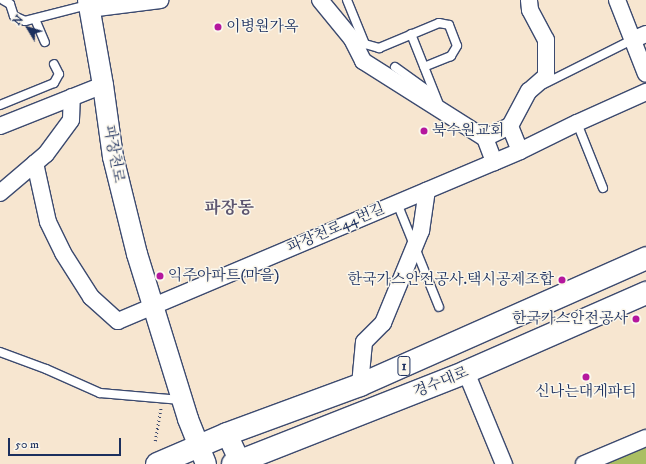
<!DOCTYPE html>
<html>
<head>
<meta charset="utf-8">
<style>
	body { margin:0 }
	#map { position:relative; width:646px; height:464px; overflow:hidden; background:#f7e6d0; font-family:"IM FELL DW Pica","Noto Serif KR",serif }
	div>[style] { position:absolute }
	.green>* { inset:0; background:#aabf63 }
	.path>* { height:2.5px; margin-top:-1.25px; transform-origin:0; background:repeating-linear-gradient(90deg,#3c4a6f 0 1px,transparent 0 4px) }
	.roads { filter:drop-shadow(1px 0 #3c4a6f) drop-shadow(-1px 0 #3c4a6f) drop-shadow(0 1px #3c4a6f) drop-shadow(0 -1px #3c4a6f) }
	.service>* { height:8px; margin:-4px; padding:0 4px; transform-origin:4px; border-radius:4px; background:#fff }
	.minor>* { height:16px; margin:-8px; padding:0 8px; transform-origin:8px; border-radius:8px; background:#fff }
	.tertiary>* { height:20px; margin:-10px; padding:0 10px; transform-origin:10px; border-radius:10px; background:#fff }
	.primary>* { height:22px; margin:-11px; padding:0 11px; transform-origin:11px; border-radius:11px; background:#fff }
	.dots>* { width:11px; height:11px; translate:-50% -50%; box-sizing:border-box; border:2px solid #fbf7ec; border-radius:50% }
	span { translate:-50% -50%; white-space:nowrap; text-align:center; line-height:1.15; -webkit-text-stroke:3px #fbf7ec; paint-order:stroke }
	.shield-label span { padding:1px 3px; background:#fbf7ec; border:1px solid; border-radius:3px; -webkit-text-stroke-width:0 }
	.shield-label { font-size:14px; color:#1b2f5e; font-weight:700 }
	.poi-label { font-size:15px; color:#1b2f5e }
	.left { translate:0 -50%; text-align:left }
	.right { translate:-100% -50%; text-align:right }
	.street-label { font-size:15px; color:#1b2f5e }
	.quarter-label { font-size:17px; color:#5d5670; font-weight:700 }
	.north { position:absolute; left:8px; top:8px; width:40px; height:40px; -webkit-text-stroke:3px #fbf7ec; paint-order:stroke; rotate:308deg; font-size:11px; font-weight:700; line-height:16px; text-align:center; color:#1b2f5e }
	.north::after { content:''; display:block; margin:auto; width:14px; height:18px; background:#1b2f5e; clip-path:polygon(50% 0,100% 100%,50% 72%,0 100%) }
	.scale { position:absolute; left:8px; top:438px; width:113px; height:18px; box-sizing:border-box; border:2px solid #1b2f5e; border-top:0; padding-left:5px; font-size:12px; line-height:14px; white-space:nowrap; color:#1b2f5e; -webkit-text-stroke:3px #fbf7ec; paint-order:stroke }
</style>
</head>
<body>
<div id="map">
	<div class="green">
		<i style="clip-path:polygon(646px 444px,646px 464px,597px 464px)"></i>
	</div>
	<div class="path">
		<i style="left:155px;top:441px;width:34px;rotate:-80deg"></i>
	</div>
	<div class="roads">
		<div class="service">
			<i style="left:3px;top:0;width:8px;rotate:30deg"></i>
			<i style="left:10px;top:4px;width:13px;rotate:72deg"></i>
			<i style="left:14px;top:16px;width:12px;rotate:24deg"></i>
			<i style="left:25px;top:21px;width:65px;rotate:-14.3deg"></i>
			<i style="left:347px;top:0;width:48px;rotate:67.8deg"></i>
			<i style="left:365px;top:44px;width:15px;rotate:16deg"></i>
			<i style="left:379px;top:48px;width:65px;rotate:-22.6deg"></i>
			<i style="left:439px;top:23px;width:10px;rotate:11deg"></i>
			<i style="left:449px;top:25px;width:22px;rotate:69deg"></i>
			<i style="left:457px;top:46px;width:12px;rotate:121deg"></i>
			<i style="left:451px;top:56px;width:29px;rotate:158deg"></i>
			<i style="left:35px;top:19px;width:25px;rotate:67deg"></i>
			<i style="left:411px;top:34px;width:79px;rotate:68.3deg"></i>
			<i style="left:395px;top:67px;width:48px;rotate:35.7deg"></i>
			<i style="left:544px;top:84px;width:98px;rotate:-26.6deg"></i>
			<i style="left:0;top:105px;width:58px;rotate:-22.2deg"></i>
			<i style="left:54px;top:83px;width:10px;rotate:-61deg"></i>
			<i style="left:59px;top:74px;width:11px;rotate:-117deg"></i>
			<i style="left:577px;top:123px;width:70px;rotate:68.2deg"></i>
			<i style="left:397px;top:203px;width:112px;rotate:68deg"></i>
			<i style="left:0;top:352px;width:49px;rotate:20.3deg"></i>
			<i style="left:46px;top:369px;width:59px;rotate:24deg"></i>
			<i style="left:100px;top:393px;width:81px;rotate:4.9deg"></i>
		</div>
		<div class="minor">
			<i style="left:320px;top:0;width:50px;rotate:50.6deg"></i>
			<i style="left:352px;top:39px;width:25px;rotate:63deg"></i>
			<i style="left:363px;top:61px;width:144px;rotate:32.3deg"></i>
			<i style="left:485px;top:138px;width:26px;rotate:69deg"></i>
			<i style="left:617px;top:0;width:79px;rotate:68.6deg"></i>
			<i style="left:89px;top:9px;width:72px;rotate:-7.2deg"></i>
			<i style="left:632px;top:40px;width:15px;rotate:-23deg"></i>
			<i style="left:0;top:126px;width:111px;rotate:-21.7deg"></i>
			<i style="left:485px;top:138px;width:28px;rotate:-26deg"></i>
			<i style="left:520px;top:151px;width:27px;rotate:-112deg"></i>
			<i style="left:510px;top:126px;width:40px;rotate:-62deg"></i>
			<i style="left:529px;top:91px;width:23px;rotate:-41deg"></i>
			<i style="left:546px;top:76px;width:36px;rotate:-90deg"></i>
			<i style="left:546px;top:40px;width:34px;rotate:-118deg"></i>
			<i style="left:530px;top:10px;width:10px;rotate:-96deg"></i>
			<i style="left:35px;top:163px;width:60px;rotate:77.6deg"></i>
			<i style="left:48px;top:222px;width:34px;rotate:64deg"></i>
			<i style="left:63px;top:253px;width:52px;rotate:57.5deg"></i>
			<i style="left:91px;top:297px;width:36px;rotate:42deg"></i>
			<i style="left:118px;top:321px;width:436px;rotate:-22.9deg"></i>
			<i style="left:520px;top:151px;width:64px;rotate:-26.2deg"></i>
			<i style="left:577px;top:123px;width:76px;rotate:-24.2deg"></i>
			<i style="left:0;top:193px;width:60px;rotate:-40.3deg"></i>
			<i style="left:46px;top:154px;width:42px;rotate:-53.7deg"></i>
			<i style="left:71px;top:120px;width:23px;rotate:-88deg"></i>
			<i style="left:466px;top:372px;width:100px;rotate:67.6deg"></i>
			<i style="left:360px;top:385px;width:43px;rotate:-84.7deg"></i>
			<i style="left:364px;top:342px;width:27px;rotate:-45deg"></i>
			<i style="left:383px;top:323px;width:100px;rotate:-67.6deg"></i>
			<i style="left:421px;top:231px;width:41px;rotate:-81.7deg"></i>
			<i style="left:584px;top:464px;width:67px;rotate:-22.8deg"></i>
		</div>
		<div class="tertiary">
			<i style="left:88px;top:0;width:86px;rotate:80deg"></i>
			<i style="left:103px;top:85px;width:73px;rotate:82.1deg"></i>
			<i style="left:113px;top:157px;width:100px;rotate:76.1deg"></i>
			<i style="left:137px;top:254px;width:173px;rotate:72.8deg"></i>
			<i style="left:188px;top:419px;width:48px;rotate:68.2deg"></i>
			<i style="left:227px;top:434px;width:33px;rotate:65deg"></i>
		</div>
		<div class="primary">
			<i style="left:157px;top:464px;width:76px;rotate:-23.2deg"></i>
			<i style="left:227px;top:434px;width:142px;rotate:-20.2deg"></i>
			<i style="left:360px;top:385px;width:313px;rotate:-23.9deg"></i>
			<i style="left:233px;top:464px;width:251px;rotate:-21.5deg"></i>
			<i style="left:466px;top:372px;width:197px;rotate:-23.7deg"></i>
		</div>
	</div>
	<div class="dots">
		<i style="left:218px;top:27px;background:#b5179e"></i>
		<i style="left:424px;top:131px;background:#b5179e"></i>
		<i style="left:160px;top:276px;background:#b5179e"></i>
		<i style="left:562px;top:280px;background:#b5179e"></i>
		<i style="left:636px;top:319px;background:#b5179e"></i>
		<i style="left:586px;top:377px;background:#b5179e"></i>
	</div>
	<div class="shield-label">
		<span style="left:404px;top:366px">1</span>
	</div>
	<div class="poi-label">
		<span class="left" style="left:226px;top:27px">이병원가옥</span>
		<span class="left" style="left:432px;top:131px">북수원교회</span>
		<span class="left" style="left:168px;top:276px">익주아파트(마을)</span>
		<span class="right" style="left:554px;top:280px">한국가스안전공사.택시공제조합</span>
		<span class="right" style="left:628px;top:319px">한국가스안전공사</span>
		<span style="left:586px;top:392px">신나는대게파티</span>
	</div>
	<div class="street-label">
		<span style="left:114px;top:154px;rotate:80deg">파장천로</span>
		<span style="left:336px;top:228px;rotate:-23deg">파장천로44번길</span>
		<span style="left:441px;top:382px;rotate:-22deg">경수대로</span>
	</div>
	<div class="quarter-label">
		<span style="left:229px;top:209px">파장동</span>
	</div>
	<div class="north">N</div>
	<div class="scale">50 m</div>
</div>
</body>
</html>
